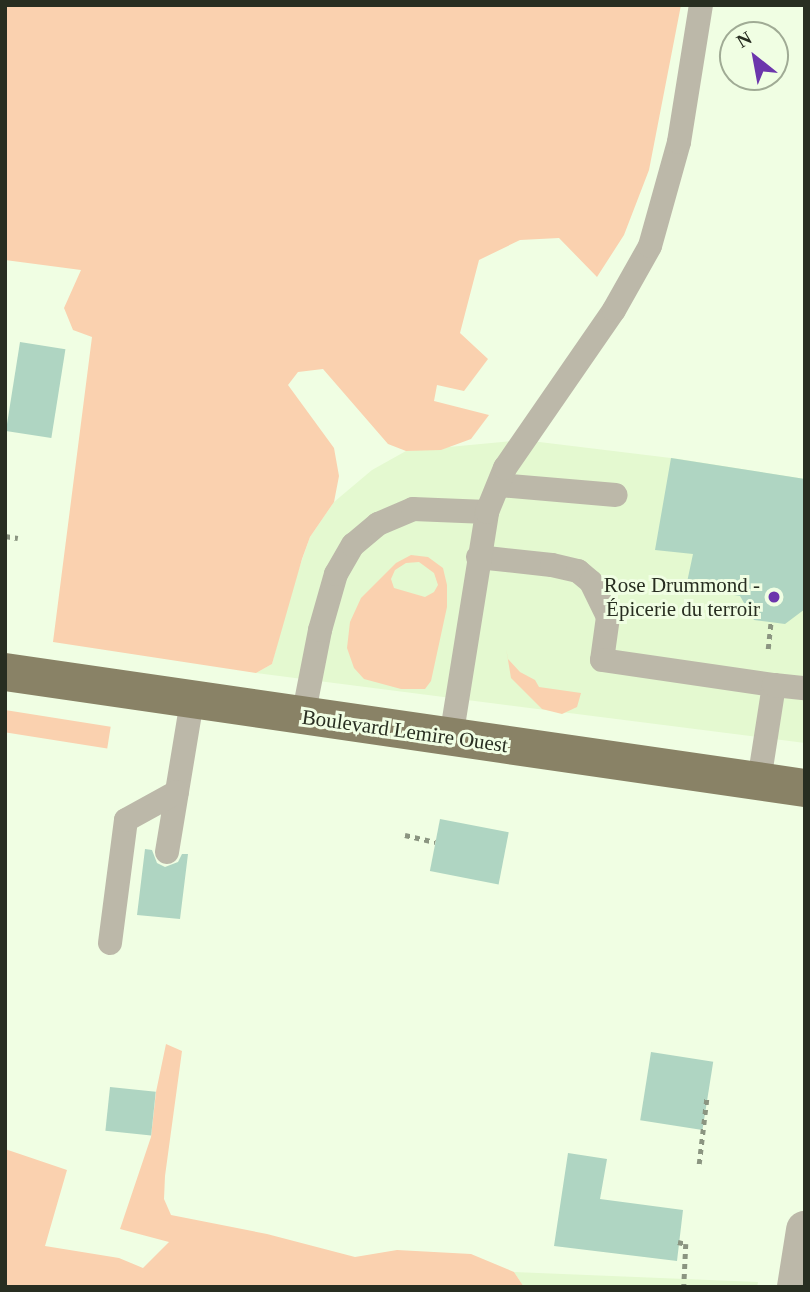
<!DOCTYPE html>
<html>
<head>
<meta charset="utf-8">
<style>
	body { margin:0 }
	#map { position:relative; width:810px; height:1292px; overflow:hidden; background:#f0fee3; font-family:Georgia,serif }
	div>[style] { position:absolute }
	.built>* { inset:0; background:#e4f9d0 }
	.green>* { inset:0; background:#fad1af; transform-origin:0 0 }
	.building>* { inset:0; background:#afd5c2; transform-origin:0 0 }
	.path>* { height:4.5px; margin-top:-2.25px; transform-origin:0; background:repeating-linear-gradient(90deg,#8b9581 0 5px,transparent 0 10px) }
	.service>* { height:24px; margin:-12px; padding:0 12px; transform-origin:12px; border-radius:12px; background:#bcb8a9 }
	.minor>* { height:38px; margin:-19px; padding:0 19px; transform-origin:19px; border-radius:19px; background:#bcb8a9 }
	.primary>* { height:38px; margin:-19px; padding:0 19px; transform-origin:19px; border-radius:19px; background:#898266 }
	.dots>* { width:19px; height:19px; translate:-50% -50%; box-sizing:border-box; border:4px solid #f0fee3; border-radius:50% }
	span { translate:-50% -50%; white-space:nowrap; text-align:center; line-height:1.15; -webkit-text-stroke:6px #f0fee3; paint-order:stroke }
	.poi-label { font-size:21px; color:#282e21 }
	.right { translate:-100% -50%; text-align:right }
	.street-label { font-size:21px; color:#282e21 }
	.frame { position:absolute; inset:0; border:7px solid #282e21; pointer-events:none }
	.north { position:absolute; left:719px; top:21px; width:70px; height:70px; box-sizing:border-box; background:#f0fee3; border:2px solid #a0ab95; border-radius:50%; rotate:329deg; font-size:19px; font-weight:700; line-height:28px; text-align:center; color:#282e21 }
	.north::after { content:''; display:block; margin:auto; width:24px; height:32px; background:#6c36ac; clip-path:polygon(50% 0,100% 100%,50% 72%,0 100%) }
</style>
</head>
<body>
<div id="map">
	<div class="built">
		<i style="clip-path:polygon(523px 440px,679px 459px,805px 479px,805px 743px,256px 673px,272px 664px,290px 594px,310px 537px,334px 502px,372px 470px,406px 451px)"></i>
		<i style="clip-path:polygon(514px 1272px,758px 1282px,757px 1287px,524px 1287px)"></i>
	</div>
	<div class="green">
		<i style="clip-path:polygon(5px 5px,681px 5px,649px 170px,624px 235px,597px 277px,559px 238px,520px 240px,479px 260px,460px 333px,488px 359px,464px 391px,437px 385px,434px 401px,489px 415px,471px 439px,441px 450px,406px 451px,388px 444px,323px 369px,298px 372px,288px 385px,334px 448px,339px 476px,334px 502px,310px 537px,302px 559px,272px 664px,256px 673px,53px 642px,92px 337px,73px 330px,64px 308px,81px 270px,5px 260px)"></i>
		<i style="clip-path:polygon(evenodd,411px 555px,428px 557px,443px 568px,447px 585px,447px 607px,431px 681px,425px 689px,401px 689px,364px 679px,354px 668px,347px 648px,350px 622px,361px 598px,396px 563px,411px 555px,419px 562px,434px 573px,438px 585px,434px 592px,425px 597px,394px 588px,391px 579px,395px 570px,406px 563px,419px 562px)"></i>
		<i style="clip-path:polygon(506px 648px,508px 659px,520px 672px,535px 680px,539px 687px,581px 693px,577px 707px,562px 714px,542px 709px,511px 678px)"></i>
		<i style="left:5px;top:710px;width:107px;height:22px;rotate:9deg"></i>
		<i style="clip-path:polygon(166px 1044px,182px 1051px,165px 1176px,164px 1199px,171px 1215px,267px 1234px,355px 1257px,397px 1250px,471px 1254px,514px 1272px,524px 1287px,5px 1287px,5px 1149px,67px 1170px,45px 1246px,119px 1258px,143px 1268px,169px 1242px,120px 1229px,151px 1137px,156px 1092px)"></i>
	</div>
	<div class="building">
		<i style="left:20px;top:342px;width:46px;height:90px;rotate:9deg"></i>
		<i style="clip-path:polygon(671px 458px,805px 479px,805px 609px,785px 624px,754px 620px,740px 596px,686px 587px,693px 554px,655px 550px)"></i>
		<i style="left:440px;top:819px;width:70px;height:53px;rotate:11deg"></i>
		<i style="clip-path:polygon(145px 849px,152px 850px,157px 863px,165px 867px,178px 862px,182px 854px,188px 854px,180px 919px,137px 915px)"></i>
		<i style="left:651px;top:1052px;width:63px;height:69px;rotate:9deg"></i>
		<i style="left:110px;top:1087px;width:46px;height:44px;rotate:6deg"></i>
		<i style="clip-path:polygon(568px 1153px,607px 1159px,600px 1199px,683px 1210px,677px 1261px,554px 1246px)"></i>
	</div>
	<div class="path">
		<i style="left:5px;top:536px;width:13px;rotate:9deg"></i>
		<i style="left:768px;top:649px;width:27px;rotate:-84deg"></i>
		<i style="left:405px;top:835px;width:31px;rotate:13deg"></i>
		<i style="left:699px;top:1164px;width:69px;rotate:-83.4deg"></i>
		<i style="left:678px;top:1242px;width:8px;rotate:14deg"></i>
		<i style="left:686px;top:1244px;width:43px;rotate:92.7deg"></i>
	</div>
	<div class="service">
		<i style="left:499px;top:485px;width:117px;rotate:4.9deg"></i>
		<i style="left:478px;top:557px;width:74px;rotate:6.2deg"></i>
		<i style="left:552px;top:565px;width:27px;rotate:13deg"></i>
		<i style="left:578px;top:571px;width:17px;rotate:40deg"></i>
		<i style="left:591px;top:582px;width:39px;rotate:64deg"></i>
		<i style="left:608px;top:617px;width:43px;rotate:97.9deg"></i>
		<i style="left:602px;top:660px;width:174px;rotate:8.3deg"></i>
		<i style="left:303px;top:717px;width:89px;rotate:-78.9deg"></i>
		<i style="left:320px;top:630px;width:58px;rotate:-74.1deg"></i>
		<i style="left:336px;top:574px;width:34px;rotate:-60deg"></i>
		<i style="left:353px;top:545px;width:33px;rotate:-40deg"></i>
		<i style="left:378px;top:524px;width:38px;rotate:-23deg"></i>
		<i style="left:413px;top:509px;width:74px;rotate:2.3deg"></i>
		<i style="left:451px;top:738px;width:229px;rotate:-80.9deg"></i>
		<i style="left:487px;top:512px;width:48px;rotate:-67.8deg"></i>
		<i style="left:505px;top:468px;width:192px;rotate:-55.4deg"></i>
		<i style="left:614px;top:310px;width:73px;rotate:-60.6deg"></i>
		<i style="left:650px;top:246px;width:108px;rotate:-74.4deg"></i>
		<i style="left:679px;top:142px;width:139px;rotate:-80.9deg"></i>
		<i style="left:759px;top:781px;width:97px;rotate:-81.1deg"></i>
		<i style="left:774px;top:685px;width:31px;rotate:6deg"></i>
		<i style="left:167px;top:852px;width:153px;rotate:-80.6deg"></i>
		<i style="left:110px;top:943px;width:124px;rotate:-82.6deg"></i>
		<i style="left:126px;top:820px;width:58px;rotate:-28.8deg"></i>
	</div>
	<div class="minor">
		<i style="left:796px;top:1287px;width:58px;rotate:-81deg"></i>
	</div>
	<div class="primary">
		<i style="left:5px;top:672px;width:808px;rotate:8.25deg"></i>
	</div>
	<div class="dots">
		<i style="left:774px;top:597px;background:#6c36ac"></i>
	</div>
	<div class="poi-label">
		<span class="right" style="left:760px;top:597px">Rose Drummond -<br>Épicerie du terroir</span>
	</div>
	<div class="street-label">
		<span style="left:405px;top:731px;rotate:8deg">Boulevard Lemire Ouest</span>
	</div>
	<div class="frame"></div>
	<div class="north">N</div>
</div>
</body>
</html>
